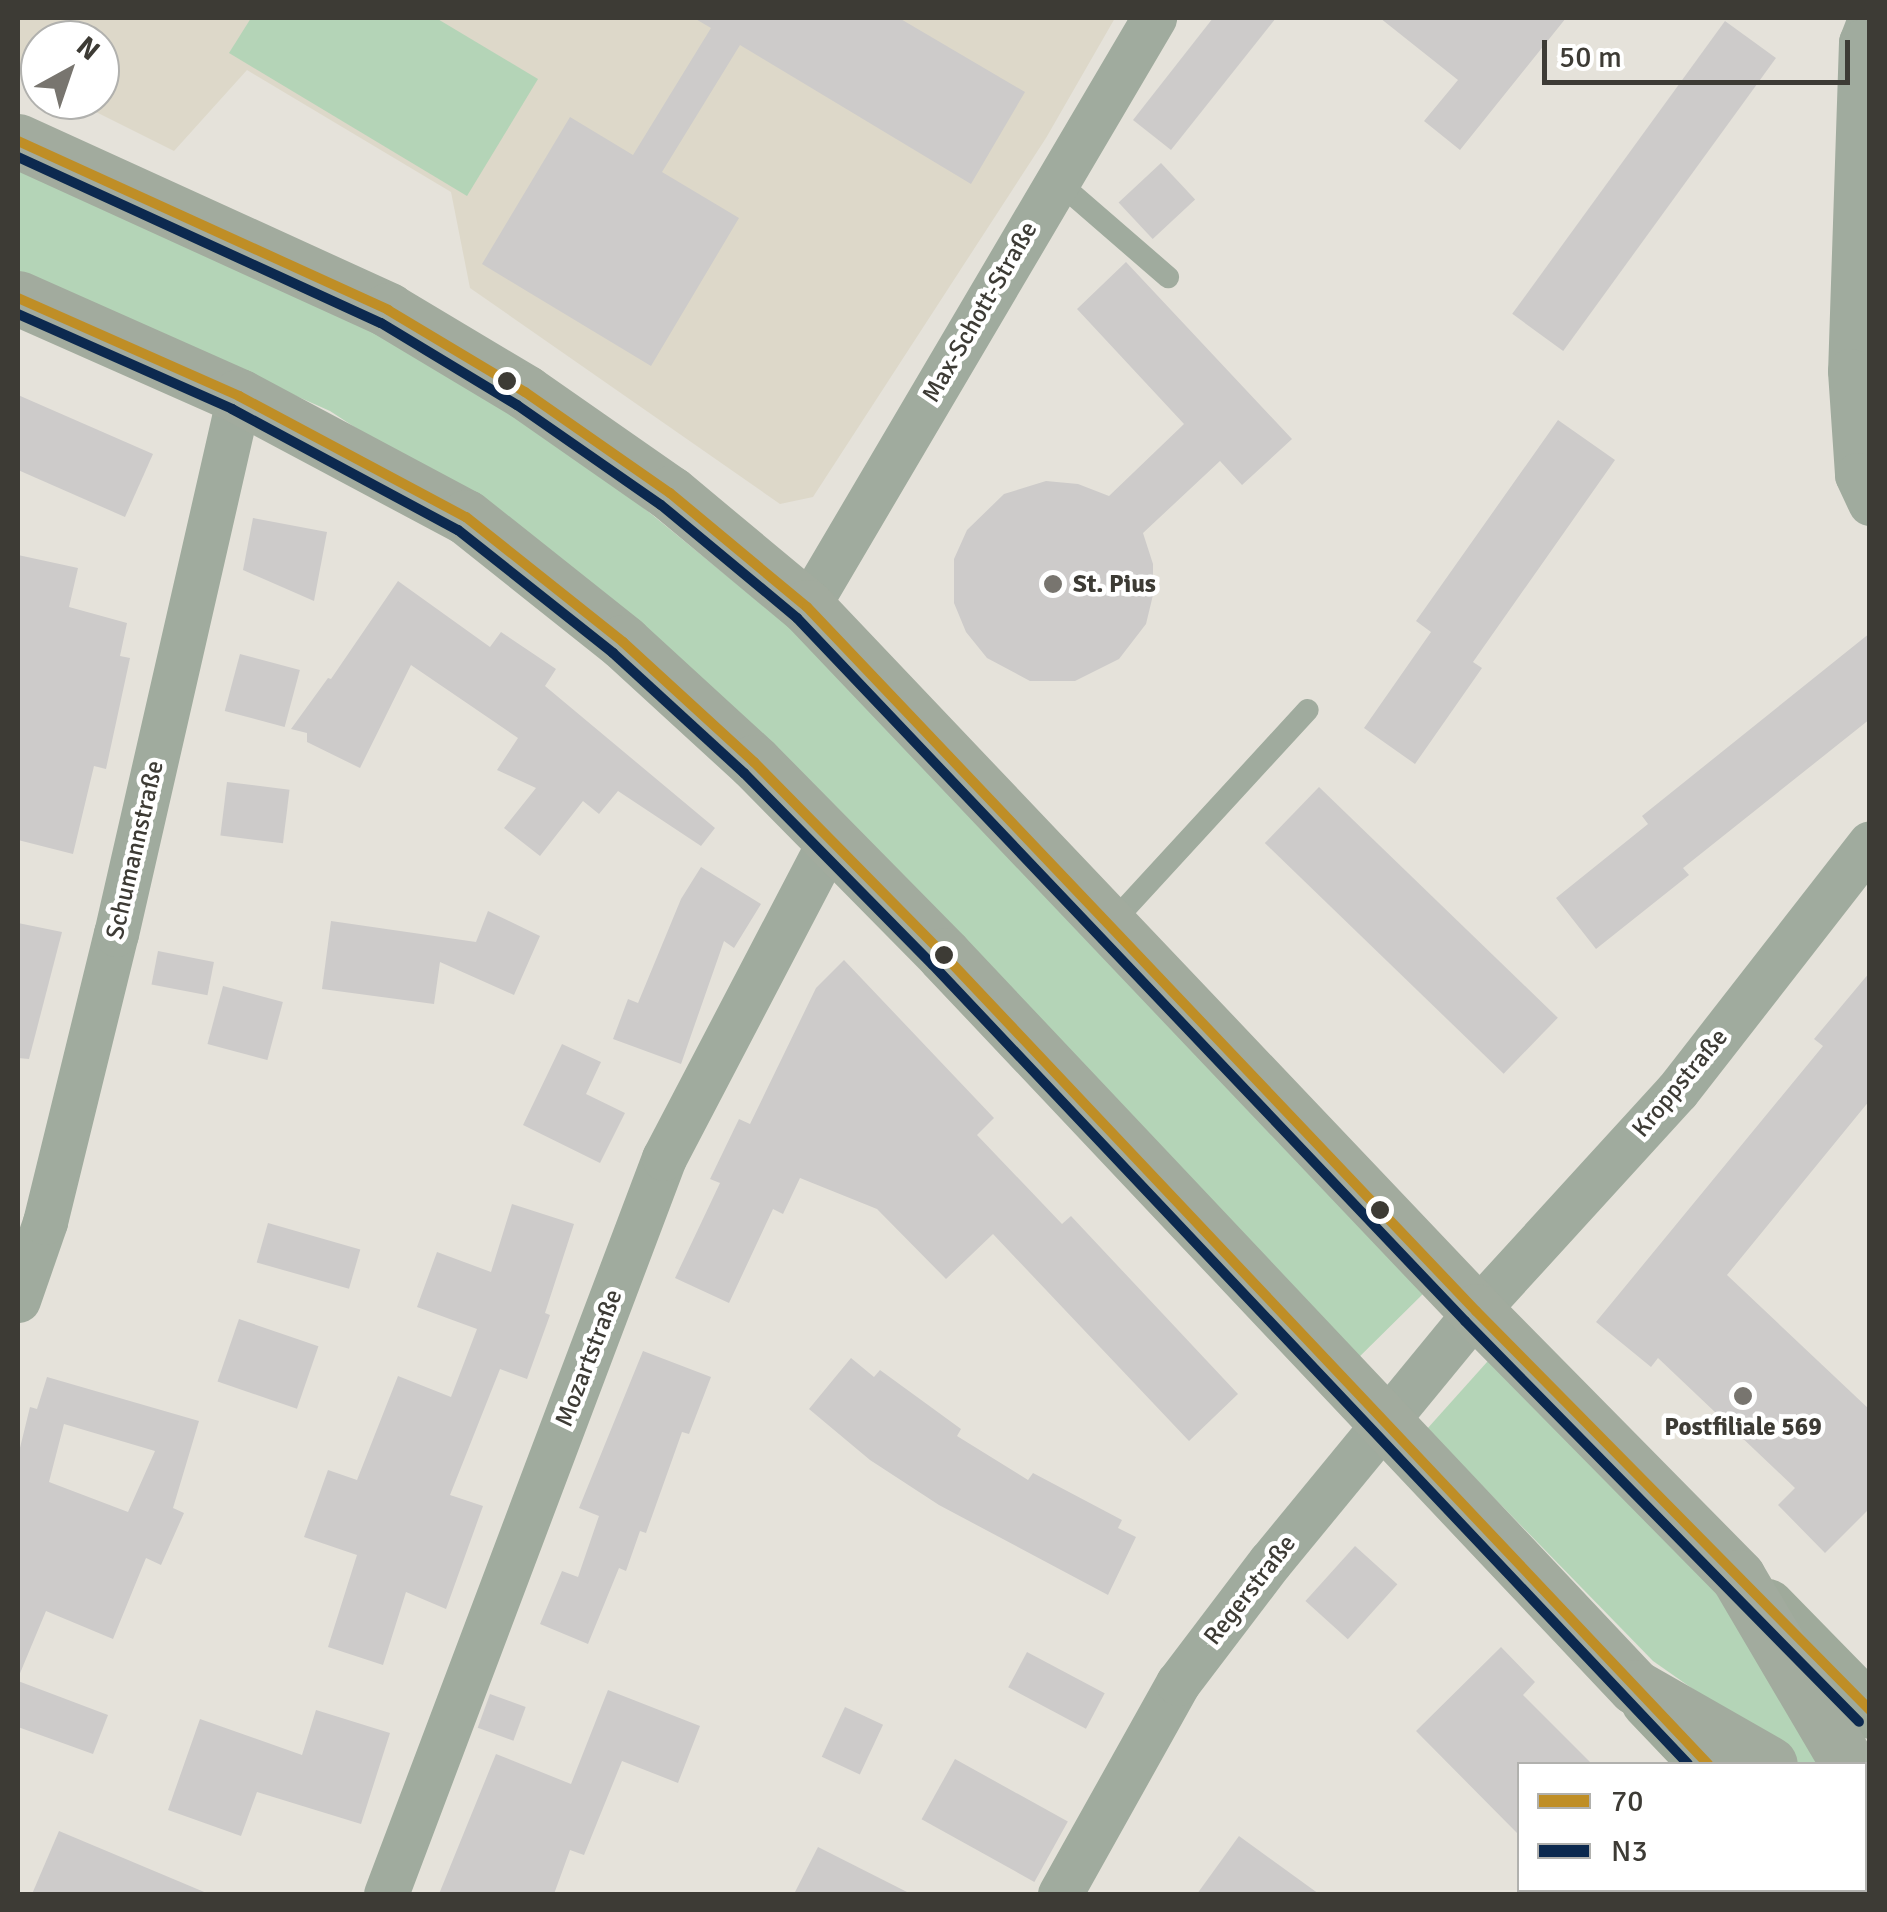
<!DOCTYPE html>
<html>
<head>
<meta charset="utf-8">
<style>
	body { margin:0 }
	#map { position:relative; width:1887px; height:1912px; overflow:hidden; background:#e5e2da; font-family:Signika,sans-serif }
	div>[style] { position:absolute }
	.built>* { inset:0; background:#ddd8c9 }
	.green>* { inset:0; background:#b4d4b7 }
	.building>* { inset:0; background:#cdcbca; transform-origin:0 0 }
	.lane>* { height:22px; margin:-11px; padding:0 11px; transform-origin:11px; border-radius:11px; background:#a0ab9e }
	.street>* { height:45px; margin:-22.5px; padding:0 22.5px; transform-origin:22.5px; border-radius:22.5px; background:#a0ab9e }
	.secondary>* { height:55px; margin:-27.5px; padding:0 27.5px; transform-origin:27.5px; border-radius:27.5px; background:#9faa9b }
	.primary>* { height:55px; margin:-27.5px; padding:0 27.5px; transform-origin:27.5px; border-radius:27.5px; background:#a2ab9e }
	.bus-1>* { height:10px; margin:-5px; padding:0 5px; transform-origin:5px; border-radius:5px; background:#bf8e26 }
	.bus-2>* { height:10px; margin:-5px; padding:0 5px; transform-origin:5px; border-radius:5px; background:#0c294f }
	.dots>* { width:28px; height:28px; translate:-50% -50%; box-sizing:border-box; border:5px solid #fff; border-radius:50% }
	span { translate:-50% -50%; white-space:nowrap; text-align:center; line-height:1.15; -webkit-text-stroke:9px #fff; paint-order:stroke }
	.street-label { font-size:25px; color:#3d3b35 }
	.poi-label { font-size:25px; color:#3d3b35; font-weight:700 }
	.left { translate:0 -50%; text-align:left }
	.frame { position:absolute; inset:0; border:20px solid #3d3b35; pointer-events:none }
	.legend { position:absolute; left:1517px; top:1762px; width:350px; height:130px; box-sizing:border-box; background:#fff; border:2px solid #b1b1ae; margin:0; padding:12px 18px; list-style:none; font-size:30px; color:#3d3b35 }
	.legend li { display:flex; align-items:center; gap:20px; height:50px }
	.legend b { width:50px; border:2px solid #b1b1ae }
	.north { position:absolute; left:20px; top:20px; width:100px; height:100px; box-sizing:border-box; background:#fff; border:2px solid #b1b1ae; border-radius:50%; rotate:40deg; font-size:28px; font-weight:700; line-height:40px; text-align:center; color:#3d3b35 }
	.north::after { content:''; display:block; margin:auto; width:35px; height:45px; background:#78756f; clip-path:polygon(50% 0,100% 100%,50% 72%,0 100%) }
	.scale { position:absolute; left:1542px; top:40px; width:308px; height:45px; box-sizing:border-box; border:5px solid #3d3b35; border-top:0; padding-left:12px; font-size:30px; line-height:35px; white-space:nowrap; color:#3d3b35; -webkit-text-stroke:8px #fff; paint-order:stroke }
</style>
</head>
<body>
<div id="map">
	<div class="built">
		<i style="clip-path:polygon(18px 18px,1115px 18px,1046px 138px,813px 497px,780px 504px,470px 288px,451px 192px,247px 70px,174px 151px,72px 100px,100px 100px,100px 40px,40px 40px,40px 84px,18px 73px)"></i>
	</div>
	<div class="green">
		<i style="clip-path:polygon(251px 18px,436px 18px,538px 79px,467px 196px,229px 53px)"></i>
		<i style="clip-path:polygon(18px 168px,338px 308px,573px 450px,826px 657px,1430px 1287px,1347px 1369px,506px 526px,330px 411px,18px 272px)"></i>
		<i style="clip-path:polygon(1496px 1352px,1701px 1570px,1827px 1764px,1800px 1764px,1653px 1661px,1427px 1429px)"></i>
	</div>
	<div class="building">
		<i style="clip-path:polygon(694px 18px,899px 18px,1025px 92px,971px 184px,740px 45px,662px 172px,739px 218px,651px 366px,482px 264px,570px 117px,633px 155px,711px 28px)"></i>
		<i style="clip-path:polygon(1213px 18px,1276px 18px,1171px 150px,1133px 120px)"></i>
		<i style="clip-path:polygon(1380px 18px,1566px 18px,1460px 150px,1424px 121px,1458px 80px)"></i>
		<i style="left:1725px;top:21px;width:63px;height:362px;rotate:36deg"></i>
		<i style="left:1161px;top:163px;width:50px;height:58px;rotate:47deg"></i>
		<i style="clip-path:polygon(1126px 262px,1292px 439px,1242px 485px,1220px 461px,1143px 533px,1153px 564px,1153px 595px,1146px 624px,1119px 659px,1075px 681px,1030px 681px,987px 658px,966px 632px,954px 603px,954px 559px,967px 530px,1004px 494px,1046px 481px,1078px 484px,1109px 496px,1184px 424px,1077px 309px)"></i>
		<i style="clip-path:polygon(18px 395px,153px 454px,125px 517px,18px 470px)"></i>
		<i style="clip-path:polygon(1558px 420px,1615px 460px,1473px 662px,1482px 668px,1415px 764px,1364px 728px,1431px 632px,1416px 621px)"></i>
		<i style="clip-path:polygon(253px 518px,327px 532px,314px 601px,243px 570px)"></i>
		<i style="clip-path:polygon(18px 555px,78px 568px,69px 607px,127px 623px,120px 656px,130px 658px,106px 769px,94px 766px,73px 854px,18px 840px)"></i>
		<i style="clip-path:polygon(398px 581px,490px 647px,501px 632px,556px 669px,545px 686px,715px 828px,701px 846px,618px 791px,599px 814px,583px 801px,540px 856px,504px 828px,536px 788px,497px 770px,518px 738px,411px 665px,360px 768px,307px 742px,307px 733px,291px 729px,328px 678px,331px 679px)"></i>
		<i style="clip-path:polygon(1870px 633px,1870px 719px,1683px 868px,1689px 875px,1596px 949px,1556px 898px,1648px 824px,1642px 816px)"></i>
		<i style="left:240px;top:654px;width:62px;height:59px;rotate:15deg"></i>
		<i style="left:227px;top:782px;width:63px;height:54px;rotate:7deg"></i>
		<i style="left:1319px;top:787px;width:332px;height:78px;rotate:44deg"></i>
		<i style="clip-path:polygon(701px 867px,761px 904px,734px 948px,724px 941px,681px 1064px,613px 1039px,628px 999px,638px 1003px,681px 899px)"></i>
		<i style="clip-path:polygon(488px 911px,540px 936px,514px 995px,440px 962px,434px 1004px,322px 989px,331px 921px,476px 942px)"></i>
		<i style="clip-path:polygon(18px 923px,62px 932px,29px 1059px,18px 1058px)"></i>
		<i style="left:158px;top:951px;width:57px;height:34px;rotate:11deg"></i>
		<i style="clip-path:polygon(844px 960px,994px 1118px,977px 1135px,1062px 1224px,1071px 1216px,1238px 1394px,1189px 1441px,993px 1234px,946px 1279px,877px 1209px,800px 1178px,783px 1214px,773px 1209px,729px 1303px,675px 1278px,720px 1183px,710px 1179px,739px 1119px,750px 1124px,816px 988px)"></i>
		<i style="clip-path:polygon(1870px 972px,1870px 1100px,1727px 1275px,1870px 1410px,1870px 1508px,1825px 1553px,1778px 1505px,1795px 1488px,1658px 1358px,1651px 1367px,1596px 1322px,1823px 1046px,1814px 1039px)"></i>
		<i style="left:223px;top:986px;width:62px;height:60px;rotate:15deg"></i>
		<i style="clip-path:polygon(562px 1044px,601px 1062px,586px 1094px,625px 1113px,600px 1163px,523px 1125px)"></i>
		<i style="clip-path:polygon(512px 1204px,574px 1224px,545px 1313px,550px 1315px,527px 1379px,500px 1369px,450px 1495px,483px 1506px,446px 1609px,406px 1592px,383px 1665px,328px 1647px,357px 1555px,304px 1537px,328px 1470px,357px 1480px,398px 1376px,451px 1397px,477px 1329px,417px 1307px,437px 1252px,491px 1272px)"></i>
		<i style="left:268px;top:1223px;width:96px;height:41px;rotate:16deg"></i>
		<i style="left:239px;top:1319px;width:84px;height:66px;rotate:19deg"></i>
		<i style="clip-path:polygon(643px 1351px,711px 1377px,689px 1434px,682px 1432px,646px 1533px,640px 1531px,626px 1571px,619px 1568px,588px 1644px,540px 1624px,562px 1571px,578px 1577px,599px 1516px,579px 1508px)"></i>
		<i style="clip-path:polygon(851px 1358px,874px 1377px,880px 1370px,961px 1429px,957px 1436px,1028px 1480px,1033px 1473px,1122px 1520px,1118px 1528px,1136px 1537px,1108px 1595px,939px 1505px,870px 1460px,809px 1409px)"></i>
		<i style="clip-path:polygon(evenodd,47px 1377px,199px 1421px,173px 1508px,184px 1513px,161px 1565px,146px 1558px,113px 1639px,46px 1611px,18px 1678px,18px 1456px,30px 1407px,37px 1409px,47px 1377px,64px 1424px,155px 1451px,128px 1512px,49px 1482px,64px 1424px)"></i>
		<i style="left:1355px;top:1546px;width:57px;height:74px;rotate:42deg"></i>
		<i style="clip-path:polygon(1501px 1647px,1535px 1682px,1523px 1695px,1592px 1764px,1520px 1764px,1520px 1836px,1416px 1731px)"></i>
		<i style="left:1027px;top:1652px;width:88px;height:40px;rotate:28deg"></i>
		<i style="clip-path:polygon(18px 1681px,108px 1715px,93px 1754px,18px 1727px)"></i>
		<i style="clip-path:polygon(608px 1690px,700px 1726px,678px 1783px,622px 1761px,584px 1855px,570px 1850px,554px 1894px,439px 1894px,496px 1754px,571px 1784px)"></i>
		<i style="left:490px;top:1694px;width:38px;height:36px;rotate:20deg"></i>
		<i style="left:845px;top:1707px;width:42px;height:55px;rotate:25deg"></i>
		<i style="clip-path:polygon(316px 1710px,390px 1733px,361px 1824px,257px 1792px,241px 1836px,168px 1810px,200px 1719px,302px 1755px)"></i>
		<i style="left:955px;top:1759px;width:129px;height:69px;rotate:29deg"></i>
		<i style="clip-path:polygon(59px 1831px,209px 1894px,32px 1894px)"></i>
		<i style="clip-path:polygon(1239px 1836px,1319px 1894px,1197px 1894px)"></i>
		<i style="clip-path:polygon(818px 1847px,911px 1894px,794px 1894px)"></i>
	</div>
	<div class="lane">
		<i style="left:1057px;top:181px;width:147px;rotate:40.9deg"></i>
		<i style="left:1110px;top:925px;width:292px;rotate:-47.4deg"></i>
	</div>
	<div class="street">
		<i style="left:1870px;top:19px;width:25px;rotate:111deg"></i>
		<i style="left:1861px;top:42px;width:329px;rotate:91.9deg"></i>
		<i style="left:1850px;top:371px;width:104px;rotate:86.1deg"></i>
		<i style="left:1857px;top:475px;width:31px;rotate:65deg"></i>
		<i style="left:807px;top:607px;width:684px;rotate:-59.5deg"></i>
		<i style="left:18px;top:1300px;width:83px;rotate:-70.9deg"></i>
		<i style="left:45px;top:1222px;width:297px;rotate:-76.2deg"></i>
		<i style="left:116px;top:934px;width:552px;rotate:-77.12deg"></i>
		<i style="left:386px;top:1894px;width:787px;rotate:-69.31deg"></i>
		<i style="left:664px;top:1158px;width:360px;rotate:-62.4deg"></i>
		<i style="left:1060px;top:1894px;width:242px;rotate:-60.8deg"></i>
		<i style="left:1178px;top:1683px;width:152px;rotate:-52.8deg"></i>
		<i style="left:1270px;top:1562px;width:325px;rotate:-50.6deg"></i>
		<i style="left:1476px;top:1311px;width:298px;rotate:-47.6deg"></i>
		<i style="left:1677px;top:1091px;width:314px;rotate:-52.1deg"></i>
	</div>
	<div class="secondary">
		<i style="left:1767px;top:1606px;width:147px;rotate:45.6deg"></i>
		<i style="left:1648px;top:1701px;width:87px;rotate:46.4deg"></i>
		<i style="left:1826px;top:1890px;width:6px;rotate:39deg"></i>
	</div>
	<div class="primary">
		<i style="left:18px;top:141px;width:407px;rotate:24.5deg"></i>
		<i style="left:388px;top:310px;width:160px;rotate:30.9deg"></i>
		<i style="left:525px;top:392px;width:177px;rotate:34.9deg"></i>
		<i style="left:670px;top:493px;width:178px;rotate:39.8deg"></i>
		<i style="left:807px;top:607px;width:971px;rotate:46.46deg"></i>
		<i style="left:1476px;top:1311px;width:373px;rotate:45.4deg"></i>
		<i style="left:1738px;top:1577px;width:217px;rotate:59.5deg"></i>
		<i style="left:18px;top:298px;width:242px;rotate:23.9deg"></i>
		<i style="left:239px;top:396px;width:257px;rotate:28.1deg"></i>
		<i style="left:466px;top:517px;width:201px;rotate:38.5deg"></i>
		<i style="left:623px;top:642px;width:178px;rotate:42.5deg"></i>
		<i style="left:754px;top:762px;width:271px;rotate:45.4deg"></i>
		<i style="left:944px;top:955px;width:1007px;rotate:46.65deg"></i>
		<i style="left:1635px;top:1687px;width:155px;rotate:29.7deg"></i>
		<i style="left:1864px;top:1829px;width:7px;rotate:34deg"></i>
	</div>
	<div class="bus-1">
		<i style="left:18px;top:141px;width:407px;rotate:24.5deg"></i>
		<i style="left:388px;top:310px;width:160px;rotate:30.9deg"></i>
		<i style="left:525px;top:392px;width:177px;rotate:34.9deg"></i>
		<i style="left:670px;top:493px;width:178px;rotate:39.8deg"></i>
		<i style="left:807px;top:607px;width:971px;rotate:46.46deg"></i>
		<i style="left:1476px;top:1311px;width:561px;rotate:45.36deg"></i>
		<i style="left:18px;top:298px;width:242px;rotate:23.9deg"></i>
		<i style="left:239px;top:396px;width:257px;rotate:28.1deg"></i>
		<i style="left:466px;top:517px;width:201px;rotate:38.5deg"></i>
		<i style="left:623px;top:642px;width:178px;rotate:42.5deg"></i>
		<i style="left:754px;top:762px;width:271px;rotate:45.4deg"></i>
		<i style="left:944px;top:955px;width:1113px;rotate:46.64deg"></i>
	</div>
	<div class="bus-2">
		<i style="left:18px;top:157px;width:399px;rotate:24.6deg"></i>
		<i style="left:381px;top:323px;width:159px;rotate:31.1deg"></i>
		<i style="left:517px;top:405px;width:175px;rotate:34.8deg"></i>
		<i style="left:661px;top:505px;width:177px;rotate:39.7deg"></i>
		<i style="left:797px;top:618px;width:970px;rotate:46.46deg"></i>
		<i style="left:1465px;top:1321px;width:562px;rotate:45.5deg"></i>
		<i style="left:18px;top:314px;width:234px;rotate:23.9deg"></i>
		<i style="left:232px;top:409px;width:256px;rotate:28.2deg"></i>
		<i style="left:458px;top:530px;width:198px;rotate:38.4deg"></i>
		<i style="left:613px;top:653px;width:178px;rotate:42.5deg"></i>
		<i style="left:744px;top:773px;width:269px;rotate:45.5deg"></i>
		<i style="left:933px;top:965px;width:1099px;rotate:46.62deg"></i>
	</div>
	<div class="dots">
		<i style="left:507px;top:381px;background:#3d3b35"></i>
		<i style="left:1053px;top:584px;background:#78756f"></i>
		<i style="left:944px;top:955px;background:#3d3b35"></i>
		<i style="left:1380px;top:1210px;background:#3d3b35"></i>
		<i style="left:1743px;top:1396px;background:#78756f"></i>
	</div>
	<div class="street-label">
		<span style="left:980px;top:312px;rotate:-60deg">Max-Schott-Straße</span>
		<span style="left:135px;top:850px;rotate:-77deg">Schumannstraße</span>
		<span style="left:1680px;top:1083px;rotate:-50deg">Kroppstraße</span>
		<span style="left:589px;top:1358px;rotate:-69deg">Mozartstraße</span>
		<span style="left:1250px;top:1590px;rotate:-52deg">Regerstraße</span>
	</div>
	<div class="poi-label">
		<span class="left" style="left:1073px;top:584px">St. Pius</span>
		<span style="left:1743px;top:1427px">Postfiliale 569</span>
	</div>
	<div class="frame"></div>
	<ul class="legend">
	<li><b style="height:12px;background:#bf8e26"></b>70</li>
	<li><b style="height:12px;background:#0c294f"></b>N3</li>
	</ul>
	<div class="north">N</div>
	<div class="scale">50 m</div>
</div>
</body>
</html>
